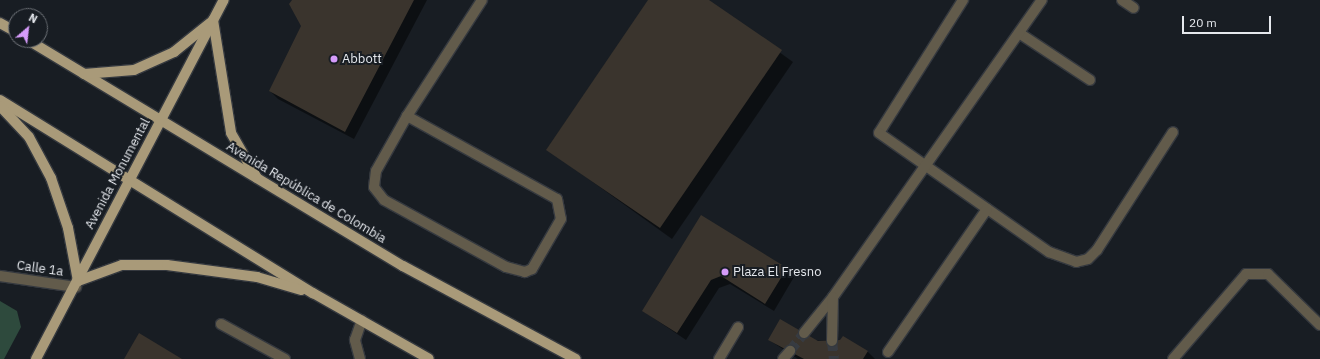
<!DOCTYPE html>
<html>
<head>
<meta charset="utf-8">
<style>
	body { margin:0 }
	#map { position:relative; width:1320px; height:359px; overflow:hidden; background:#181d23; font-family:"IBM Plex Sans",sans-serif }
	div>[style] { position:absolute }
	.green>* { inset:0; background:#2e4a3d }
	.shadow>* { inset:0; background:#0007 }
	.building>* { inset:0; background:#3a342d }
	.minor-tunnel>* { height:10px; margin-top:-5px; transform-origin:0; background:repeating-linear-gradient(90deg,#373b41 0 10px,transparent 0 15px) }
	.roads { filter:drop-shadow(1px 0 #35393f) drop-shadow(-1px 0 #35393f) drop-shadow(0 1px #35393f) drop-shadow(0 -1px #35393f) }
	.minor>* { height:10px; margin:-5px; padding:0 5px; transform-origin:5px; border-radius:5px; background:#625b4b }
	.major>* { height:10px; margin:-5px; padding:0 5px; transform-origin:5px; border-radius:5px; background:#a99a79 }
	.dots>* { width:11px; height:11px; translate:-50% -50%; box-sizing:border-box; border:2px solid #181d23; border-radius:50% }
	span { translate:-50% -50%; white-space:nowrap; text-align:center; line-height:1.15; -webkit-text-stroke:4px #181d23; paint-order:stroke }
	.poi-label { font-size:13px; color:#e5e8ed }
	.left { translate:0 -50%; text-align:left }
	.street-label { font-size:13px; color:#e5e8ed }
	.north { position:absolute; left:8px; top:8px; width:40px; height:40px; box-sizing:border-box; background:#181d23; border:1px solid #6a6e74; border-radius:50%; rotate:28deg; font-size:11px; font-weight:700; line-height:16px; text-align:center; color:#e5e8ed }
	.north::after { content:''; display:block; margin:auto; width:14px; height:18px; background:#d59bfa; clip-path:polygon(50% 0,100% 100%,50% 72%,0 100%) }
	.scale { position:absolute; left:1182px; top:16px; width:89px; height:18px; box-sizing:border-box; border:2px solid #e5e8ed; border-top:0; padding-left:5px; font-size:12px; line-height:14px; white-space:nowrap; color:#e5e8ed; -webkit-text-stroke:3px #181d23; paint-order:stroke }
</style>
</head>
<body>
<div id="map">
	<div class="green">
		<i style="clip-path:polygon(0 301px,17px 311px,21px 327px,4px 359px,0 359px)"></i>
	</div>
	<div class="shadow">
		<i style="clip-path:polygon(293px 0,427px 0,354px 139px,278px 99px,270px 91px,302px 26px)"></i>
		<i style="clip-path:polygon(649px 0,707px 0,793px 62px,672px 239px,547px 149px)"></i>
		<i style="clip-path:polygon(701px 217px,794px 277px,774px 311px,730px 284px,719px 288px,686px 340px,643px 311px)"></i>
		<i style="clip-path:polygon(769px 340px,841px 341px,867px 351px,875px 359px,798px 359px)"></i>
	</div>
	<div class="building">
		<i style="clip-path:polygon(292px 0,414px 0,345px 132px,269px 91px,301px 26px,289px 4px)"></i>
		<i style="clip-path:polygon(648px 0,709px 0,782px 50px,660px 228px,546px 150px)"></i>
		<i style="clip-path:polygon(701px 215px,787px 268px,765px 304px,721px 276px,711px 280px,677px 333px,642px 311px)"></i>
		<i style="clip-path:polygon(780px 319px,818px 341px,840px 340px,843px 336px,868px 351px,863px 359px,804px 359px,768px 340px)"></i>
		<i style="clip-path:polygon(139px 333px,182px 359px,124px 359px)"></i>
	</div>
	<div class="minor-tunnel">
		<i style="left:832px;top:341px;width:18px;rotate:84deg"></i>
		<i style="left:790px;top:351px;width:23px;rotate:-52deg"></i>
	</div>
	<div class="roads">
		<div class="minor">
			<i style="left:963px;top:0;width:157px;rotate:122.3deg"></i>
			<i style="left:879px;top:133px;width:208px;rotate:35deg"></i>
			<i style="left:1049px;top:252px;width:29px;rotate:20deg"></i>
			<i style="left:1076px;top:262px;width:12px;rotate:-14deg"></i>
			<i style="left:1088px;top:259px;width:13px;rotate:-45deg"></i>
			<i style="left:1097px;top:250px;width:140px;rotate:-57.2deg"></i>
			<i style="left:1122px;top:0;width:14px;rotate:34deg"></i>
			<i style="left:1019px;top:33px;width:85px;rotate:33.5deg"></i>
			<i style="left:407px;top:116px;width:171px;rotate:29deg"></i>
			<i style="left:557px;top:199px;width:20px;rotate:79deg"></i>
			<i style="left:561px;top:219px;width:58px;rotate:120.1deg"></i>
			<i style="left:532px;top:269px;width:8px;rotate:157deg"></i>
			<i style="left:525px;top:272px;width:20px;rotate:-165deg"></i>
			<i style="left:506px;top:267px;width:139px;rotate:-151.2deg"></i>
			<i style="left:384px;top:200px;width:16px;rotate:-128deg"></i>
			<i style="left:374px;top:187px;width:16px;rotate:-83deg"></i>
			<i style="left:376px;top:171px;width:63px;rotate:-60.6deg"></i>
			<i style="left:407px;top:116px;width:138px;rotate:-57.1deg"></i>
			<i style="left:0;top:276px;width:77px;rotate:8.2deg"></i>
			<i style="left:221px;top:324px;width:73px;rotate:28.7deg"></i>
			<i style="left:804px;top:333px;width:46px;rotate:-51.1deg"></i>
			<i style="left:833px;top:297px;width:363px;rotate:-54.9deg"></i>
			<i style="left:832px;top:341px;width:44px;rotate:-88.7deg"></i>
			<i style="left:888px;top:352px;width:174px;rotate:-55.3deg"></i>
			<i style="left:360px;top:359px;width:20px;rotate:-105deg"></i>
			<i style="left:355px;top:340px;width:21px;rotate:-71deg"></i>
			<i style="left:719px;top:359px;width:37px;rotate:-59deg"></i>
			<i style="left:783px;top:359px;width:11px;rotate:-49deg"></i>
			<i style="left:1173px;top:359px;width:112px;rotate:-49.3deg"></i>
			<i style="left:1246px;top:274px;width:22px"></i>
			<i style="left:1268px;top:274px;width:73px;rotate:44.4deg"></i>
		</div>
		<div class="major">
			<i style="left:213px;top:20px;width:114px;rotate:80.9deg"></i>
			<i style="left:231px;top:133px;width:52px;rotate:60deg"></i>
			<i style="left:0;top:23px;width:18px;rotate:29deg"></i>
			<i style="left:28px;top:40px;width:438px;rotate:31.1deg"></i>
			<i style="left:403px;top:266px;width:196px;rotate:28.3deg"></i>
			<i style="left:84px;top:74px;width:50px;rotate:-4.6deg"></i>
			<i style="left:134px;top:70px;width:44px;rotate:-24.2deg"></i>
			<i style="left:174px;top:52px;width:46px;rotate:-38.9deg"></i>
			<i style="left:0;top:100px;width:368px;rotate:31.7deg"></i>
			<i style="left:313px;top:293px;width:133px;rotate:29.6deg"></i>
			<i style="left:0;top:106px;width:42px;rotate:46.9deg"></i>
			<i style="left:29px;top:137px;width:47px;rotate:61.8deg"></i>
			<i style="left:51px;top:178px;width:53px;rotate:71.2deg"></i>
			<i style="left:68px;top:228px;width:54px;rotate:79.3deg"></i>
			<i style="left:78px;top:281px;width:47px;rotate:-20deg"></i>
			<i style="left:122px;top:265px;width:45px"></i>
			<i style="left:167px;top:265px;width:91px;rotate:7.6deg"></i>
			<i style="left:257px;top:277px;width:46px;rotate:16.5deg"></i>
			<i style="left:36px;top:359px;width:405px;rotate:-62.4deg"></i>
		</div>
	</div>
	<div class="dots">
		<i style="left:334px;top:59px;background:#d59bfa"></i>
		<i style="left:725px;top:272px;background:#d59bfa"></i>
	</div>
	<div class="poi-label">
		<span class="left" style="left:342px;top:59px">Abbott</span>
		<span class="left" style="left:733px;top:272px">Plaza El Fresno</span>
	</div>
	<div class="street-label">
		<span style="left:118px;top:174px;rotate:-62deg">Avenida Monumental</span>
		<span style="left:306px;top:193px;rotate:31deg">Avenida República de Colombia</span>
		<span style="left:40px;top:269px;rotate:8deg">Calle 1a</span>
	</div>
	<div class="north">N</div>
	<div class="scale">20 m</div>
</div>
</body>
</html>
